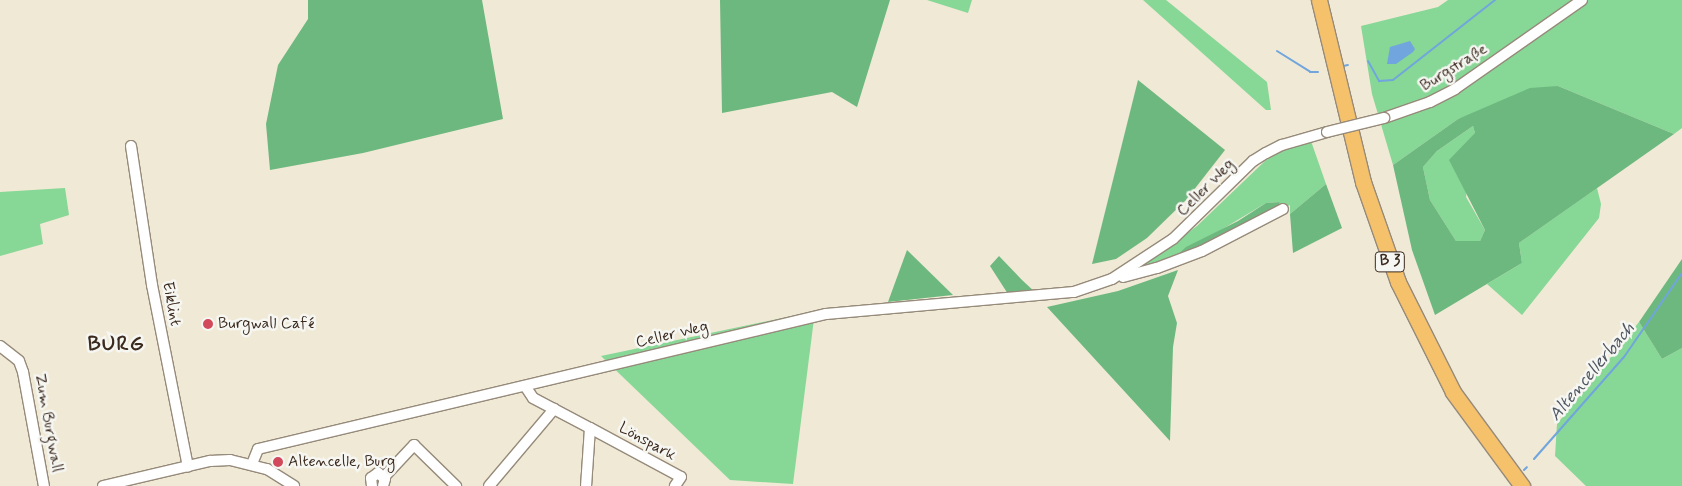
<!DOCTYPE html>
<html>
<head>
<meta charset="utf-8">
<style>
	body { margin:0 }
	#map { position:relative; width:1682px; height:486px; overflow:hidden; background:#f0e9d5; font-family:Mynerve,sans-serif }
	div>[style] { position:absolute }
	.green>* { inset:0; background:#87d796 }
	.forest>* { inset:0; background:#6db87f }
	.water>* { inset:0; background:#71a5dd }
	.stream>* { height:2px; margin:-1px; padding:0 1px; transform-origin:1px; border-radius:1px; background:#71a5dd }
	.roads { filter:drop-shadow(1px 0 #968a7a) drop-shadow(-1px 0 #968a7a) drop-shadow(0 1px #968a7a) drop-shadow(0 -1px #968a7a) }
	.minor>* { height:10px; margin:-5px; padding:0 5px; transform-origin:5px; border-radius:5px; background:#fff }
	.highway>* { height:15px; margin:-7.5px; padding:0 7.5px; transform-origin:7.5px; border-radius:7.5px; background:#f5c16b }
	.bridges { filter:drop-shadow(1px 0 #968a7a) drop-shadow(-1px 0 #968a7a) drop-shadow(0 1px #968a7a) drop-shadow(0 -1px #968a7a) }
	.minor-bridge>* { height:10px; margin:-5px; padding:0 5px; transform-origin:5px; border-radius:5px; background:#fff }
	.dots>* { width:14px; height:14px; translate:-50% -50%; box-sizing:border-box; border:2px solid #f6f6f2; border-radius:50% }
	span { translate:-50% -50%; white-space:nowrap; text-align:center; line-height:1.15; -webkit-text-stroke:5px #f6f6f2; paint-order:stroke }
	.shield-label span { padding:1px 4px; background:#f6f6f2; border:1px solid; border-radius:4px; -webkit-text-stroke-width:0 }
	.shield-label { font-size:15px; color:#3b2a1e; font-weight:700 }
	.street-label { font-size:16px; color:#3b2a1e }
	.poi-label { font-size:16px; color:#3b2a1e }
	.left { translate:0 -50%; text-align:left }
	.water-label { font-size:18px; color:#4e5561; font-style:italic }
	.district-label { font-size:21px; color:#3b2a1e; font-weight:700; letter-spacing:1px }
</style>
</head>
<body>
<div id="map">
	<div class="green">
		<i style="clip-path:polygon(927px 0,972px 0,968px 13px)"></i>
		<i style="clip-path:polygon(1143px 0,1166px 0,1267px 82px,1271px 110px,1266px 110px)"></i>
		<i style="clip-path:polygon(1448px 0,1682px 0,1682px 128px,1674px 134px,1558px 86px,1458px 119px,1393px 165px,1372px 94px,1361px 26px,1438px 7px)"></i>
		<i style="clip-path:polygon(1473px 126px,1475px 133px,1466px 197px,1485px 230px,1480px 241px,1456px 241px,1430px 200px,1423px 167px,1437px 151px)"></i>
		<i style="clip-path:polygon(1311px 141px,1326px 184px,1290px 214px,1290px 205px,1277px 211px,1280px 202px,1266px 203px,1174px 258px,1134px 272px,1197px 226px,1265px 161px,1283px 150px)"></i>
		<i style="clip-path:polygon(65px 188px,69px 215px,40px 224px,43px 244px,0 256px,0 192px)"></i>
		<i style="clip-path:polygon(1597px 188px,1601px 204px,1599px 218px,1522px 315px,1487px 284px,1522px 263px,1519px 243px)"></i>
		<i style="clip-path:polygon(815px 311px,793px 484px,730px 480px,601px 356px)"></i>
		<i style="clip-path:polygon(1639px 322px,1662px 359px,1682px 348px,1682px 486px,1586px 486px,1555px 456px,1557px 424px)"></i>
	</div>
	<div class="forest">
		<i style="clip-path:polygon(308px 0,482px 0,503px 119px,363px 153px,270px 170px,266px 124px,278px 65px,308px 19px)"></i>
		<i style="clip-path:polygon(720px 0,890px 0,857px 107px,832px 92px,722px 113px)"></i>
		<i style="clip-path:polygon(1138px 80px,1225px 150px,1186px 200px,1147px 238px,1116px 259px,1092px 264px)"></i>
		<i style="clip-path:polygon(evenodd,1558px 86px,1674px 134px,1519px 243px,1522px 263px,1435px 315px,1412px 250px,1393px 165px,1458px 119px,1530px 88px,1558px 86px,1473px 126px,1475px 133px,1449px 160px,1485px 230px,1480px 241px,1456px 241px,1430px 200px,1423px 167px,1437px 151px,1473px 126px)"></i>
		<i style="clip-path:polygon(1326px 184px,1342px 228px,1293px 253px,1290px 214px)"></i>
		<i style="clip-path:polygon(1280px 202px,1277px 211px,1247px 228px,1173px 259px,1186px 247px,1238px 221px,1266px 203px)"></i>
		<i style="clip-path:polygon(907px 250px,953px 295px,888px 302px)"></i>
		<i style="clip-path:polygon(999px 256px,1022px 280px,1036px 293px,1008px 294px,990px 266px)"></i>
		<i style="clip-path:polygon(1682px 259px,1682px 348px,1662px 359px,1639px 322px)"></i>
		<i style="clip-path:polygon(1178px 270px,1168px 296px,1177px 323px,1173px 347px,1170px 441px,1047px 307px,1118px 291px)"></i>
	</div>
	<div class="water">
		<i style="clip-path:polygon(1410px 41px,1415px 49px,1413px 52px,1396px 64px,1387px 64px,1390px 47px)"></i>
	</div>
	<div class="stream">
		<i style="left:1277px;top:51px;width:39px;rotate:32deg"></i>
		<i style="left:1310px;top:72px;width:8px"></i>
		<i style="left:1368px;top:61px;width:23px;rotate:61deg"></i>
		<i style="left:1379px;top:81px;width:14px;rotate:-4deg"></i>
		<i style="left:1393px;top:80px;width:130px;rotate:-38.1deg"></i>
		<i style="left:1343px;top:66px;width:5px;rotate:-11deg"></i>
		<i style="left:1534px;top:459px;width:136px;rotate:-48.6deg"></i>
		<i style="left:1624px;top:357px;width:102px;rotate:-55.4deg"></i>
		<i style="left:1524px;top:470px;width:4px;rotate:-45deg"></i>
	</div>
	<div class="roads">
		<div class="minor">
			<i style="left:1384px;top:118px;width:49px;rotate:-19.2deg"></i>
			<i style="left:1430px;top:102px;width:28px;rotate:-27deg"></i>
			<i style="left:1455px;top:89px;width:155px;rotate:-35deg"></i>
			<i style="left:131px;top:146px;width:141px;rotate:81.4deg"></i>
			<i style="left:152px;top:285px;width:185px;rotate:78.8deg"></i>
			<i style="left:1123px;top:277px;width:35px;rotate:-15deg"></i>
			<i style="left:1157px;top:268px;width:48px;rotate:-20.7deg"></i>
			<i style="left:1202px;top:251px;width:91px;rotate:-27.4deg"></i>
			<i style="left:0;top:346px;width:24px;rotate:38deg"></i>
			<i style="left:19px;top:361px;width:12px;rotate:70deg"></i>
			<i style="left:23px;top:372px;width:116px;rotate:79.6deg"></i>
			<i style="left:525px;top:386px;width:14px;rotate:56deg"></i>
			<i style="left:533px;top:398px;width:64px;rotate:27.8deg"></i>
			<i style="left:590px;top:428px;width:58px;rotate:93.9deg"></i>
			<i style="left:590px;top:428px;width:103px;rotate:28.3deg"></i>
			<i style="left:681px;top:477px;width:11px;rotate:124deg"></i>
			<i style="left:252px;top:464px;width:16px;rotate:-68deg"></i>
			<i style="left:258px;top:449px;width:584px;rotate:-13.37deg"></i>
			<i style="left:826px;top:314px;width:249px;rotate:-5.1deg"></i>
			<i style="left:1074px;top:292px;width:40px;rotate:-18.9deg"></i>
			<i style="left:1112px;top:279px;width:73px;rotate:-33.3deg"></i>
			<i style="left:1173px;top:239px;width:112px;rotate:-44.3deg"></i>
			<i style="left:1253px;top:161px;width:15px;rotate:-32deg"></i>
			<i style="left:1266px;top:153px;width:18px;rotate:-27deg"></i>
			<i style="left:1282px;top:145px;width:47px;rotate:-16.1deg"></i>
			<i style="left:384px;top:477px;width:44px;rotate:-46.8deg"></i>
			<i style="left:414px;top:445px;width:59px;rotate:44.3deg"></i>
			<i style="left:103px;top:486px;width:110px;rotate:-13.2deg"></i>
			<i style="left:210px;top:461px;width:20px;rotate:-3deg"></i>
			<i style="left:230px;top:460px;width:38px;rotate:14deg"></i>
			<i style="left:267px;top:469px;width:32px;rotate:32deg"></i>
			<i style="left:372px;top:486px;width:8px;rotate:-97deg"></i>
			<i style="left:371px;top:478px;width:9px;rotate:-36deg"></i>
			<i style="left:378px;top:473px;width:9px;rotate:41deg"></i>
			<i style="left:385px;top:479px;width:7px;rotate:106deg"></i>
			<i style="left:489px;top:486px;width:101px;rotate:-49.8deg"></i>
		</div>
		<div class="highway">
			<i style="left:1319px;top:0;width:187px;rotate:76.4deg"></i>
			<i style="left:1363px;top:182px;width:106px;rotate:70.7deg"></i>
			<i style="left:1398px;top:282px;width:123px;rotate:63.4deg"></i>
			<i style="left:1453px;top:392px;width:117px;rotate:53.7deg"></i>
		</div>
	</div>
	<div class="bridges">
		<div class="minor-bridge">
			<i style="left:1327px;top:132px;width:59px;rotate:-13.8deg"></i>
		</div>
	</div>
	<div class="dots">
		<i style="left:208px;top:324px;background:#d1495b"></i>
		<i style="left:278px;top:462px;background:#d1495b"></i>
	</div>
	<div class="shield-label">
		<span style="left:1390px;top:262px">B 3</span>
	</div>
	<div class="street-label">
		<span style="left:1454px;top:68px;rotate:-32deg">Burgstraße</span>
		<span style="left:1206px;top:188px;rotate:-45deg">Celler Weg</span>
		<span style="left:171px;top:304px;rotate:79deg">Eiklint</span>
		<span style="left:672px;top:335px;rotate:-13deg">Celler Weg</span>
		<span style="left:48px;top:423px;rotate:80deg">Zum Burgwall</span>
		<span style="left:647px;top:442px;rotate:29deg">Lönspark</span>
	</div>
	<div class="poi-label">
		<span class="left" style="left:218px;top:324px">Burgwall Café</span>
		<span class="left" style="left:288px;top:462px">Altencelle, Burg</span>
	</div>
	<div class="water-label">
		<span style="left:1592px;top:372px;rotate:-50deg">Altencellerbach</span>
	</div>
	<div class="district-label">
		<span style="left:116px;top:344px">BURG</span>
	</div>
</div>
</body>
</html>
